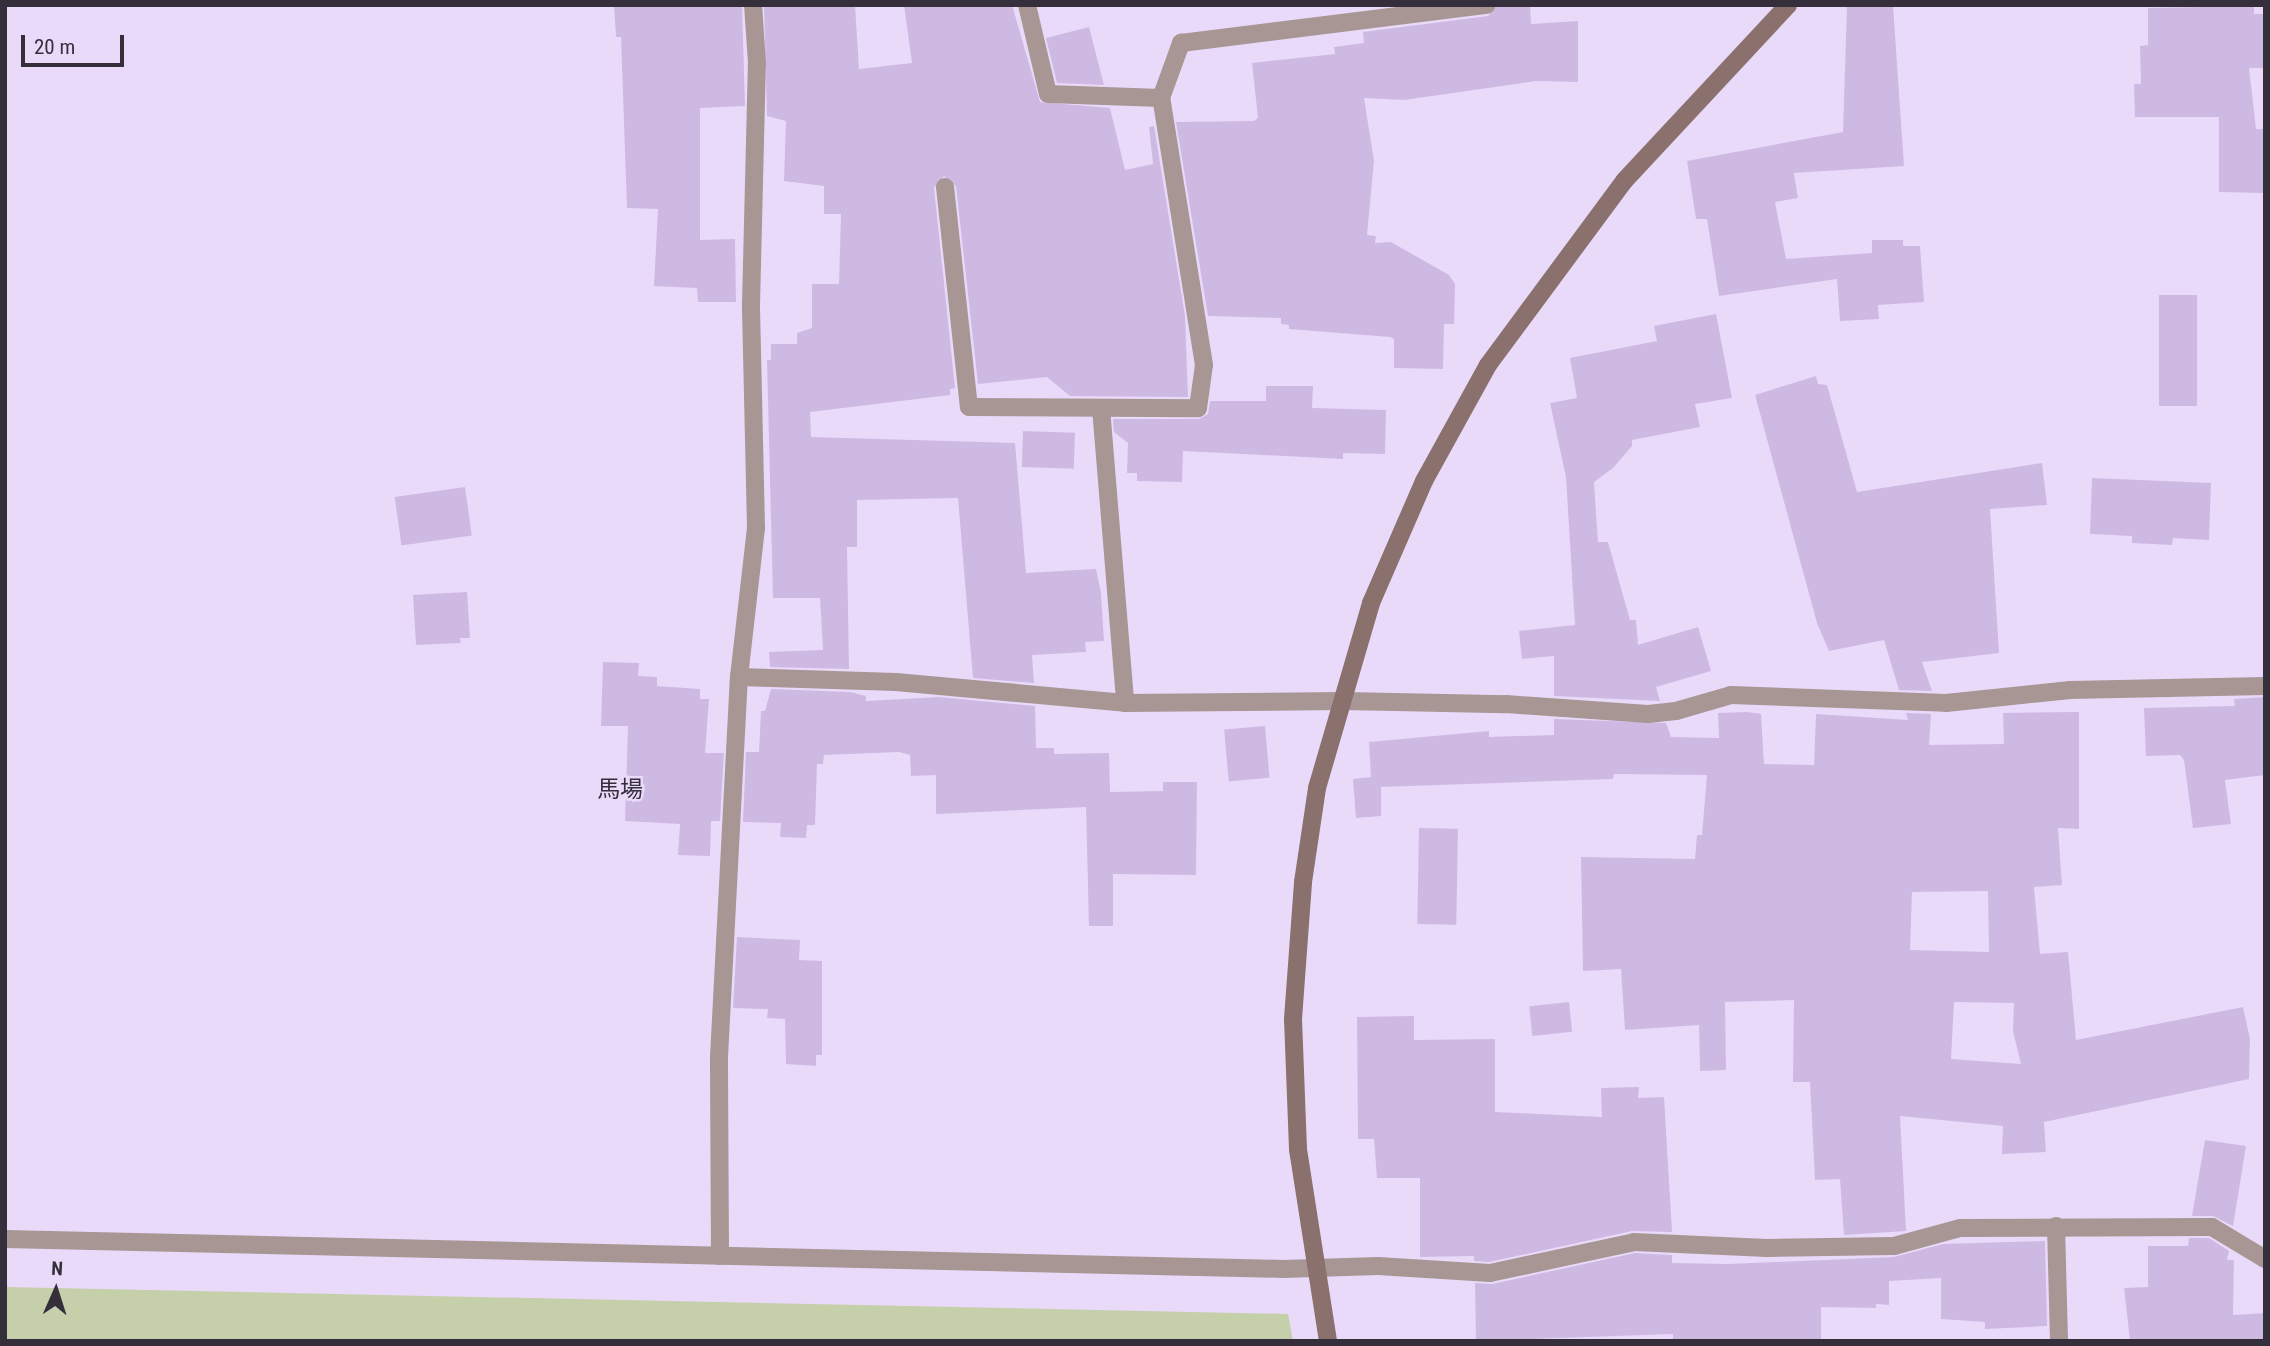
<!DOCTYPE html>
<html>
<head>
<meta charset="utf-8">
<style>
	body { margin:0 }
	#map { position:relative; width:2270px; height:1346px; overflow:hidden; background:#eadafa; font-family:"Roboto Condensed","Noto Sans JP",sans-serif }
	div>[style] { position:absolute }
	.green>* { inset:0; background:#c5cfaa }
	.building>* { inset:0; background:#ceb9e3; transform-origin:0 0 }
	.street>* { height:18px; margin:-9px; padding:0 9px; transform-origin:9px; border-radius:9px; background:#a79694 }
	.secondary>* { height:18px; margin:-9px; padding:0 9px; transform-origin:9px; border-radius:9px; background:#8a716e }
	span { translate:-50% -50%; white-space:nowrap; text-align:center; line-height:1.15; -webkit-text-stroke:5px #eadafa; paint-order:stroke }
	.quarter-label { font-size:23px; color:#352f3c }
	.frame { position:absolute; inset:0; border:7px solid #352f3c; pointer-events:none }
	.north { position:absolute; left:21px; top:1255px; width:70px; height:70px; -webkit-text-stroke:5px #eadafa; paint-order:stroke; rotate:3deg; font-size:19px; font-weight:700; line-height:28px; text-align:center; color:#352f3c }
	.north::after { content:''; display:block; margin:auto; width:24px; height:32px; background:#352f3c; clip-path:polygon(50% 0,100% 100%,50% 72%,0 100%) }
	.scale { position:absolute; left:21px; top:35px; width:103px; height:32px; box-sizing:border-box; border:4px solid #352f3c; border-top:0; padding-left:9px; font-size:21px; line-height:24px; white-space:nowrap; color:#352f3c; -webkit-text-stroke:5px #eadafa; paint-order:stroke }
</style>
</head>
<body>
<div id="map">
	<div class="green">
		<i style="clip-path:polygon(5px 1287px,1288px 1314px,1293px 1341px,5px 1341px)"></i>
	</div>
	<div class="building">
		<i style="clip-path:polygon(614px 5px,742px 5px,745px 106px,700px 108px,700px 240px,735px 239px,736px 302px,698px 302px,697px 288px,654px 286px,658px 209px,627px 208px,621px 37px,616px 37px)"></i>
		<i style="clip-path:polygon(764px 5px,855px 5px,859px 69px,912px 63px,904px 5px,1012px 5px,1040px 102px,1110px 108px,1125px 170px,1153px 164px,1149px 127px,1154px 126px,1185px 316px,1188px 397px,1070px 396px,1047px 377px,978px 384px,956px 186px,944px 176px,934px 188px,955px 388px,950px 389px,950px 395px,810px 412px,811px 437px,1015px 443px,1026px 573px,1096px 569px,1101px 593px,1104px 641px,1085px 642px,1086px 652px,1032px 655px,1034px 683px,973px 678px,958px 498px,857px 500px,857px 547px,847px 547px,849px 669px,770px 667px,769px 652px,823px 650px,820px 598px,773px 598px,767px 360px,771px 360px,771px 344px,797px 344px,797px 333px,812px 328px,812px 284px,839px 284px,841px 214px,824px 214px,824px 186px,784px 181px,786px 121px,767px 116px)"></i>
		<i style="clip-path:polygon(1498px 5px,1530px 5px,1531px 24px,1578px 21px,1578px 82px,1536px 81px,1404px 100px,1364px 98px,1374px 161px,1367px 235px,1376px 236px,1375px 243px,1391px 242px,1449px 275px,1455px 284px,1454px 324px,1444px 324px,1443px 369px,1394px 368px,1394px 339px,1390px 337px,1289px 329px,1289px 325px,1281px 324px,1281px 318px,1208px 316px,1176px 122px,1254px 121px,1258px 118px,1252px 63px,1335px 54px,1334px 47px,1364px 43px,1363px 32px,1488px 16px)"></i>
		<i style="clip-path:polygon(1847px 5px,1893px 5px,1904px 166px,1794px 173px,1798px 198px,1775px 202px,1786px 259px,1872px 253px,1872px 240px,1903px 240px,1903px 246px,1920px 246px,1924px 302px,1878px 305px,1879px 319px,1840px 321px,1837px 279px,1719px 296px,1707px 219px,1696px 219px,1687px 161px,1843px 132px)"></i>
		<i style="clip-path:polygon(2254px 6px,2254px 14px,2265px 14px,2265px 68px,2249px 68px,2256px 129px,2265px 129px,2265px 193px,2219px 192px,2219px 117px,2135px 117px,2134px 84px,2141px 84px,2140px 46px,2148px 45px,2148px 8px)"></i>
		<i style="clip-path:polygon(1089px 27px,1104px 85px,1057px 83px,1046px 38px)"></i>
		<i style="left:2159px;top:295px;width:38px;height:111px"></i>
		<i style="clip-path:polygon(1716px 314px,1732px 398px,1695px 404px,1700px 427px,1632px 440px,1632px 446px,1613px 468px,1594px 482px,1598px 542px,1608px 542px,1630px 620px,1636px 620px,1638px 645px,1698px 627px,1711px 671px,1656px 687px,1660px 701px,1554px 696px,1554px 656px,1522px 659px,1519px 631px,1575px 625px,1566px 477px,1550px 403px,1577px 398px,1570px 358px,1657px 341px,1654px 326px)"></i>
		<i style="clip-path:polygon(1816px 376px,1818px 384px,1827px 385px,1857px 492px,2042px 463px,2047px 505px,1990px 509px,1999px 653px,1922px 662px,1932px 691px,1899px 690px,1884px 640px,1829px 651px,1817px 623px,1755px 395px)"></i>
		<i style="clip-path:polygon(1266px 386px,1313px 386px,1312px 408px,1386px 410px,1385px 454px,1343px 453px,1343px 459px,1183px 451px,1182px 482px,1137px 481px,1137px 473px,1127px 473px,1128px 443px,1114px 432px,1113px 419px,1199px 419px,1208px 414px,1210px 401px,1266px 401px)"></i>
		<i style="left:1023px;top:431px;width:52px;height:36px;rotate:2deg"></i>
		<i style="clip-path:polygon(2092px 478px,2211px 483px,2209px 540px,2173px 538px,2172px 545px,2132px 543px,2132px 536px,2090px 534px)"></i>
		<i style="left:465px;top:487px;width:49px;height:71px;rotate:82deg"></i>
		<i style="clip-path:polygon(467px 592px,470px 638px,460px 638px,461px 643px,416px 645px,413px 595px)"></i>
		<i style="clip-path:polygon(603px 662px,639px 663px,638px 676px,657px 677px,657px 686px,700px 689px,700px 699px,709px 699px,705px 753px,724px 753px,720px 821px,711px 821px,710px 856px,678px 855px,680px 824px,625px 821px,628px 726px,601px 726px)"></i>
		<i style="clip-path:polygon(771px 689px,850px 692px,866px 696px,866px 701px,939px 697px,1035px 706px,1036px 748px,1054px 748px,1054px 754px,1109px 753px,1110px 792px,1163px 791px,1163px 782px,1197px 782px,1196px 875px,1113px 874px,1113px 926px,1089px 926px,1086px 807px,936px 814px,936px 775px,911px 776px,910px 755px,899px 752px,824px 755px,823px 764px,817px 764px,815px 825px,807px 825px,806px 838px,780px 837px,781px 823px,743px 822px,746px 752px,759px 752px,761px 711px,765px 711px)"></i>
		<i style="clip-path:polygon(2265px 697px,2265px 775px,2225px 780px,2231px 824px,2193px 828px,2184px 760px,2180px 755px,2146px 756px,2144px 708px,2235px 706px,2234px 699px)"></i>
		<i style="clip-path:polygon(evenodd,1747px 712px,1761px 714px,1764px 764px,1814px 765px,1816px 714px,1908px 720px,1906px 713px,1931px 714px,1929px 745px,2004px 744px,2003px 713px,2079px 712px,2079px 829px,2058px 828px,2062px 885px,2034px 887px,2040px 954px,2068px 952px,2076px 1040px,2243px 1007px,2250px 1039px,2249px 1079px,2044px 1122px,2046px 1152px,2002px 1154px,2003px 1126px,1900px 1116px,1906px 1231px,1844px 1235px,1840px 1179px,1815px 1180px,1810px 1082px,1793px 1082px,1794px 1000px,1725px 1002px,1726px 1070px,1700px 1071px,1699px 1025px,1625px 1030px,1621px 969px,1583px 971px,1581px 857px,1695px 859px,1697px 835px,1702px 835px,1707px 775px,1614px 774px,1613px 779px,1381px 787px,1381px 816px,1356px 818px,1353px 779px,1371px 777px,1369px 742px,1489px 731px,1489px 737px,1554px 735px,1554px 719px,1666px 723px,1671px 737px,1719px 738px,1718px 713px,1747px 712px,1988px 891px,1989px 952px,1910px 950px,1912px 892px,1988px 891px,1747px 712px,1954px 1002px,2014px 1003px,2013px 1031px,2021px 1064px,1951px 1059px,1954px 1002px)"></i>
		<i style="left:1265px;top:726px;width:52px;height:41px;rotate:85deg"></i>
		<i style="left:1419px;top:828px;width:39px;height:96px;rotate:1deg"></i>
		<i style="clip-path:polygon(737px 937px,800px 940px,799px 960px,822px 961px,822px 1055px,816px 1055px,816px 1066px,786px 1064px,785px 1019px,767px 1018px,768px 1009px,733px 1008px)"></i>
		<i style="left:1569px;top:1002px;width:30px;height:40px;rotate:84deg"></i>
		<i style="clip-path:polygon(1414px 1016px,1414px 1040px,1495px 1039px,1495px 1112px,1602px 1117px,1601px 1088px,1639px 1087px,1638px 1098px,1664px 1097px,1672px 1232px,1632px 1231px,1489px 1262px,1474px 1261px,1474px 1256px,1420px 1257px,1420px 1178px,1377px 1178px,1374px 1139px,1358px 1139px,1357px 1017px)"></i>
		<i style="clip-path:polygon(2205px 1140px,2246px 1146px,2233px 1226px,2213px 1216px,2192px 1216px)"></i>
		<i style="clip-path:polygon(2189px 1238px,2209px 1238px,2229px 1251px,2227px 1260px,2234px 1260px,2233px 1315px,2265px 1313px,2265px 1341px,2130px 1341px,2124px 1288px,2148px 1287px,2148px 1246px,2188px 1246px)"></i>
		<i style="clip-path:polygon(2045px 1241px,2047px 1326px,1985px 1329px,1985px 1322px,1941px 1319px,1941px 1278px,1889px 1281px,1889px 1305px,1876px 1304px,1876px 1308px,1821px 1307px,1821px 1341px,1673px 1341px,1673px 1334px,1476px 1341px,1475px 1283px,1492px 1284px,1635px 1253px,1672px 1255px,1672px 1263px,1728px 1264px,1894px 1257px,1943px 1244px)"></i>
	</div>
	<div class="street">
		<i style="left:1027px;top:5px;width:91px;rotate:76.7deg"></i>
		<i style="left:1048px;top:94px;width:113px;rotate:2deg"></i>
		<i style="left:945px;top:187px;width:221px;rotate:83.8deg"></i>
		<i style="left:969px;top:407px;width:229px;rotate:0.3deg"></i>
		<i style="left:1198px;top:408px;width:43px;rotate:-82.1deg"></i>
		<i style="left:1204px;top:365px;width:270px;rotate:-99.1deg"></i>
		<i style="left:1161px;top:98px;width:59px;rotate:-70deg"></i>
		<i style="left:1181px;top:43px;width:308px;rotate:-7.1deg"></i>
		<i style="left:1101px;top:408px;width:296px;rotate:85.3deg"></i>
		<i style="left:739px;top:677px;width:157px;rotate:1.8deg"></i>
		<i style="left:896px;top:682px;width:230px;rotate:5.2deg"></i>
		<i style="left:1125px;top:703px;width:218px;rotate:-0.5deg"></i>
		<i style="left:1343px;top:701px;width:163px;rotate:1.1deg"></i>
		<i style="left:1506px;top:704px;width:142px;rotate:4deg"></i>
		<i style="left:1648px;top:714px;width:28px;rotate:-6deg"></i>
		<i style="left:1676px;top:711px;width:57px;rotate:-16.2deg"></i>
		<i style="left:1731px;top:695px;width:215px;rotate:2.1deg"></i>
		<i style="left:1946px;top:703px;width:125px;rotate:-6deg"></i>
		<i style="left:2070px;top:690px;width:195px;rotate:-1.2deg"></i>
		<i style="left:2056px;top:1226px;width:115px;rotate:88.5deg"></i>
		<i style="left:5px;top:1239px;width:1278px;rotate:1.34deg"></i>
		<i style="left:1283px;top:1269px;width:95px;rotate:-1.8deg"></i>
		<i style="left:1378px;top:1266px;width:112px;rotate:3.6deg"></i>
		<i style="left:1490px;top:1273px;width:147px;rotate:-12.1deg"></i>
		<i style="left:1634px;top:1242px;width:133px;rotate:2.6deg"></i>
		<i style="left:1767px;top:1248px;width:127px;rotate:-0.9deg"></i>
		<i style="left:1894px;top:1246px;width:68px;rotate:-15.3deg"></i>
		<i style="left:1960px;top:1228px;width:252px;rotate:-0.2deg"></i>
		<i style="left:2212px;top:1227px;width:62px;rotate:31.1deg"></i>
		<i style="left:720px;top:1256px;width:199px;rotate:-90.3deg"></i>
		<i style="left:719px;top:1057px;width:381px;rotate:-87deg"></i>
		<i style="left:739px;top:677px;width:150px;rotate:-83.5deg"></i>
		<i style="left:756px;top:528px;width:223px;rotate:-91.3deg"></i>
		<i style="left:751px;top:305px;width:242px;rotate:-88.6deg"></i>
		<i style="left:757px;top:63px;width:58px;rotate:-93.9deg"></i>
	</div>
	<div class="secondary">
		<i style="left:1328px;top:1341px;width:194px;rotate:-98.9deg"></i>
		<i style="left:1298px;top:1149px;width:130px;rotate:-92.2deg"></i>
		<i style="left:1293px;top:1019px;width:137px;rotate:-85.8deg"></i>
		<i style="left:1303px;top:882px;width:95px;rotate:-81.5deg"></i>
		<i style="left:1317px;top:788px;width:193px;rotate:-73.7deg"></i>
		<i style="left:1371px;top:603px;width:133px;rotate:-66.5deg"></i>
		<i style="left:1424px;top:481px;width:132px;rotate:-61.1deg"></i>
		<i style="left:1488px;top:365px;width:230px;rotate:-53.5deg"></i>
		<i style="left:1625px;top:180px;width:239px;rotate:-47deg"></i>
	</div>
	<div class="quarter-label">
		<span style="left:620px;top:790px">馬場</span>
	</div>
	<div class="frame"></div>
	<div class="north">N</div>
	<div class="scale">20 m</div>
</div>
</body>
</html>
